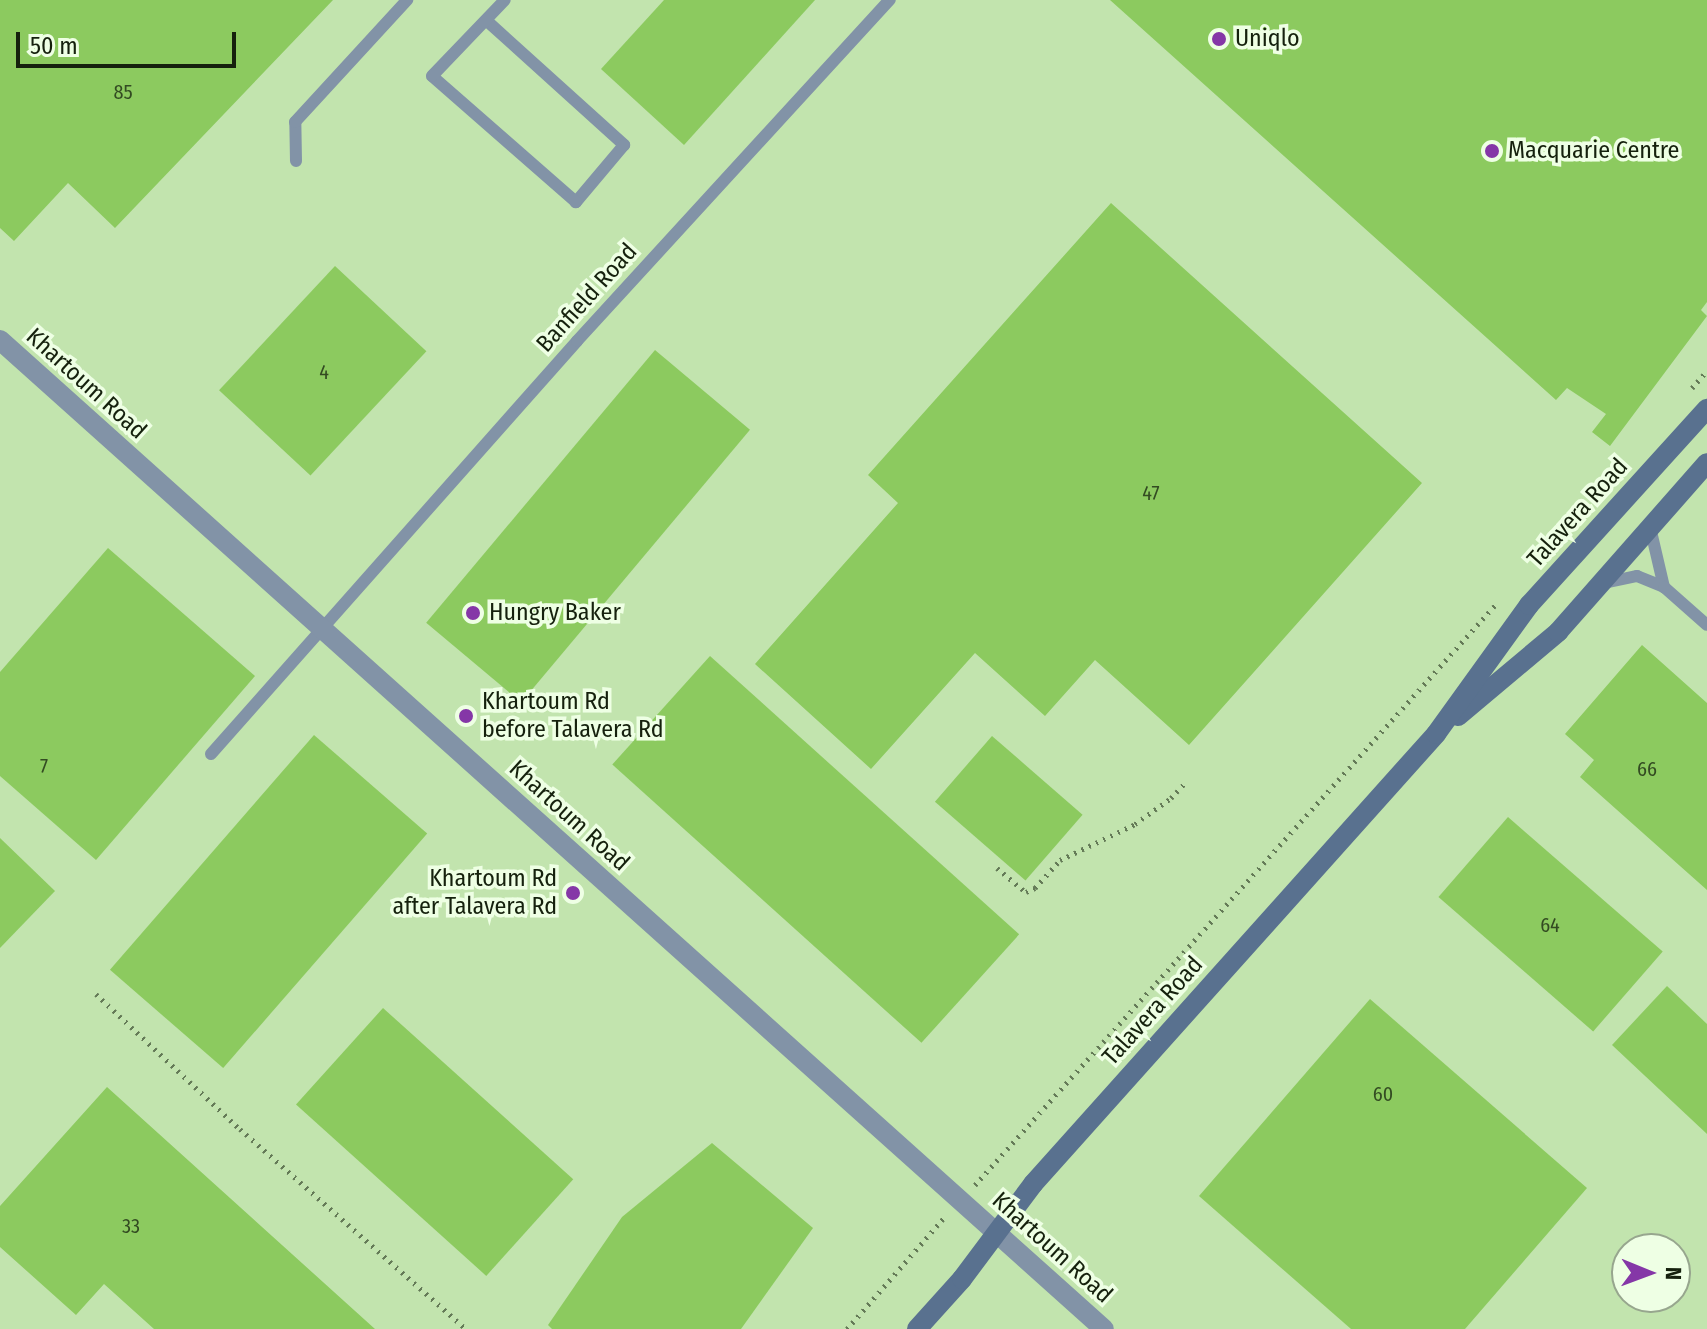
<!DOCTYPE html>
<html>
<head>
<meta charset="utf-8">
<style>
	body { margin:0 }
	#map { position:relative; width:1707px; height:1329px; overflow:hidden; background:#c2e4ae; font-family:"Fira Sans Condensed",sans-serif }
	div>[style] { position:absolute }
	.building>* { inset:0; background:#8cca5f; transform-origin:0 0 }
	.path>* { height:5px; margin-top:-2.5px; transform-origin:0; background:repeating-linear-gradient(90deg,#647a57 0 2px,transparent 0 8px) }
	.service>* { height:12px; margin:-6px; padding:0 6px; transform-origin:6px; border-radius:6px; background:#8293a7 }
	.minor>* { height:20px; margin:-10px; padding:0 10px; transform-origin:10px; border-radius:10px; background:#8293a7 }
	.secondary>* { height:20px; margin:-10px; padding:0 10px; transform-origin:10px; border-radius:10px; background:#59718f }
	.dots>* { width:22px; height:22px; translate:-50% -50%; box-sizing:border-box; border:4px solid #eeffe4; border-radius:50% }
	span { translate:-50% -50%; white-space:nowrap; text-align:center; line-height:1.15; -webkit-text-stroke:7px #eeffe4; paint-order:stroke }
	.number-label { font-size:20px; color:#334b22 }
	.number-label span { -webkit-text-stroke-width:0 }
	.poi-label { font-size:24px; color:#15210d }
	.left { translate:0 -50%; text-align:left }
	.right { translate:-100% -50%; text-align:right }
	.street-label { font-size:24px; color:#15210d }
	.north { position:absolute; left:1611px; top:1233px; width:80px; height:80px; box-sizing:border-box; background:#eeffe4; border:2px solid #97a68e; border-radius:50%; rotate:91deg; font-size:22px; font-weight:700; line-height:32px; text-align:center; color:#15210d }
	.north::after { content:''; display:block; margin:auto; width:28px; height:36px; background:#8537a7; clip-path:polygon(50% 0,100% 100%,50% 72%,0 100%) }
	.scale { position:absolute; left:16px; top:32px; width:220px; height:36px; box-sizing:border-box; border:4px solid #15210d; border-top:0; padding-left:10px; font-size:24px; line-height:28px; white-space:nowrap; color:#15210d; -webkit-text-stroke:6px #eeffe4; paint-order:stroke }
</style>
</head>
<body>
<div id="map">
	<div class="building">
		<i style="clip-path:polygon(0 0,333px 0,115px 228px,68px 183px,14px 241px,0 228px)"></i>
		<i style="clip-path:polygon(664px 0,815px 0,684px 145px,601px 69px)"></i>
		<i style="clip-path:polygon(1110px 0,1707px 0,1707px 302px,1701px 310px,1707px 316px,1610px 446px,1592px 432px,1606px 414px,1567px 388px,1556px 400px)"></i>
		<i style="clip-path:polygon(1111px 203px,1422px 483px,1189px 745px,1095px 660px,1045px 716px,975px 653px,871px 769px,755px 664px,898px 503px,868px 475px)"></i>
		<i style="left:335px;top:266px;width:125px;height:170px;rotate:43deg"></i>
		<i style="left:655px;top:350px;width:124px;height:356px;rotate:40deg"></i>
		<i style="clip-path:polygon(108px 548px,255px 676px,96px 860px,0 776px,0 672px)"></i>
		<i style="clip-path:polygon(1642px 645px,1707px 703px,1707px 890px,1580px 777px,1594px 760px,1565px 734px)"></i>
		<i style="left:710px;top:656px;width:416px;height:146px;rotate:42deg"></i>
		<i style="left:314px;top:735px;width:150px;height:311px;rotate:41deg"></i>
		<i style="left:992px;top:736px;width:120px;height:87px;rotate:41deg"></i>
		<i style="left:1508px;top:817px;width:205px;height:106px;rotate:41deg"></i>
		<i style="clip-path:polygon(0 838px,55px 891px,0 948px)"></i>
		<i style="clip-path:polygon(1667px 986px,1707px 1024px,1707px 1134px,1612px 1045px)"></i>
		<i style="clip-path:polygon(1370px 999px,1587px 1188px,1465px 1329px,1351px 1329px,1199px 1196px)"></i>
		<i style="left:383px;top:1008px;width:256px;height:130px;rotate:42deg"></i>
		<i style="clip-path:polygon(107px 1087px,375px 1329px,154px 1329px,104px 1284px,76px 1315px,0 1247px,0 1206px)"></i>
		<i style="clip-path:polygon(712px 1143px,813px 1228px,741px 1329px,552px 1329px,548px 1325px,622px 1217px)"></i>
	</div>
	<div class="path">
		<i style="left:1692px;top:388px;width:23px;rotate:-49deg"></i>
		<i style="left:997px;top:868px;width:38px;rotate:40deg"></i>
		<i style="left:1026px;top:892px;width:10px;rotate:-24deg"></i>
		<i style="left:1035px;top:888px;width:38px;rotate:-48deg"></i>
		<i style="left:1060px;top:860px;width:83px;rotate:-25.6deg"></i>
		<i style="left:1135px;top:824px;width:44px;rotate:-35.8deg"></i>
		<i style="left:1171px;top:798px;width:22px;rotate:-47deg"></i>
		<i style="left:96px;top:994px;width:197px;rotate:43.2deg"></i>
		<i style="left:240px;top:1129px;width:302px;rotate:41.5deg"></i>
		<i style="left:975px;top:1185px;width:782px;rotate:-48.11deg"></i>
		<i style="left:847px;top:1329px;width:147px;rotate:-48.9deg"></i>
	</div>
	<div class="service">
		<i style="left:487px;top:21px;width:185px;rotate:42.1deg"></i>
		<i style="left:624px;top:145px;width:75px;rotate:130.1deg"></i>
		<i style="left:576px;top:202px;width:191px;rotate:-138.8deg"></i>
		<i style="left:432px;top:76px;width:105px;rotate:-46.2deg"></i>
		<i style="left:296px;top:161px;width:39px;rotate:-91deg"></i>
		<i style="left:295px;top:122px;width:166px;rotate:-47.4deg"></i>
		<i style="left:1650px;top:527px;width:62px;rotate:76.9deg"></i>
		<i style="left:1604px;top:583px;width:34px;rotate:-12deg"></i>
		<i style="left:1637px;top:576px;width:29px;rotate:22deg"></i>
		<i style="left:1664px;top:587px;width:57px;rotate:41.5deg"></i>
		<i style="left:211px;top:754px;width:552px;rotate:-48.45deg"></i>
		<i style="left:577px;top:341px;width:463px;rotate:-47.5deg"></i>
	</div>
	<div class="minor">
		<i style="left:0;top:340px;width:1482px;rotate:41.86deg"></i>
	</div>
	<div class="secondary">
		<i style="left:1458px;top:716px;width:131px;rotate:-40deg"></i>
		<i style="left:1558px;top:632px;width:225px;rotate:-48.6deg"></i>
		<i style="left:917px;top:1329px;width:67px;rotate:-48deg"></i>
		<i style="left:962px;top:1279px;width:119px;rotate:-53.2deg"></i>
		<i style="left:1033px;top:1184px;width:604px;rotate:-48.15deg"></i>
		<i style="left:1436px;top:734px;width:159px;rotate:-54.2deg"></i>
		<i style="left:1529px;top:605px;width:265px;rotate:-47.8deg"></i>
	</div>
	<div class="dots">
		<i style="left:1219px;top:39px;background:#8537a7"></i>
		<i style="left:1492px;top:151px;background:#8537a7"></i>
		<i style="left:473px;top:613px;background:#8537a7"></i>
		<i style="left:466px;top:716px;background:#8537a7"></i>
		<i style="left:573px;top:893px;background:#8537a7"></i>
	</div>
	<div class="number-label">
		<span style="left:123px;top:92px">85</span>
		<span style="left:324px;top:372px">4</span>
		<span style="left:1151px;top:493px">47</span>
		<span style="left:44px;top:766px">7</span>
		<span style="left:1647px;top:769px">66</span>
		<span style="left:1550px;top:925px">64</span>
		<span style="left:1383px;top:1094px">60</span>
		<span style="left:131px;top:1226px">33</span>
	</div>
	<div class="poi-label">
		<span class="left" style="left:1235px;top:39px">Uniqlo</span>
		<span class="left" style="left:1508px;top:151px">Macquarie Centre</span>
		<span class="left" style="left:489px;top:613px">Hungry Baker</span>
		<span class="left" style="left:482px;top:716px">Khartoum Rd<br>before Talavera Rd</span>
		<span class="right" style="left:557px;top:893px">Khartoum Rd<br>after Talavera Rd</span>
	</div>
	<div class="street-label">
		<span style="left:587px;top:298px;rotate:-48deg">Banfield Road</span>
		<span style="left:86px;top:384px;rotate:42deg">Khartoum Road</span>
		<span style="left:1578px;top:513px;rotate:-48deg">Talavera Road</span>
		<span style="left:569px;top:816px;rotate:42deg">Khartoum Road</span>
		<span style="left:1153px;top:1011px;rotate:-48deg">Talavera Road</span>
		<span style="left:1052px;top:1248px;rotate:42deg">Khartoum Road</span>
	</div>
	<div class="north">N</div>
	<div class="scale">50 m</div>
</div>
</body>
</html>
